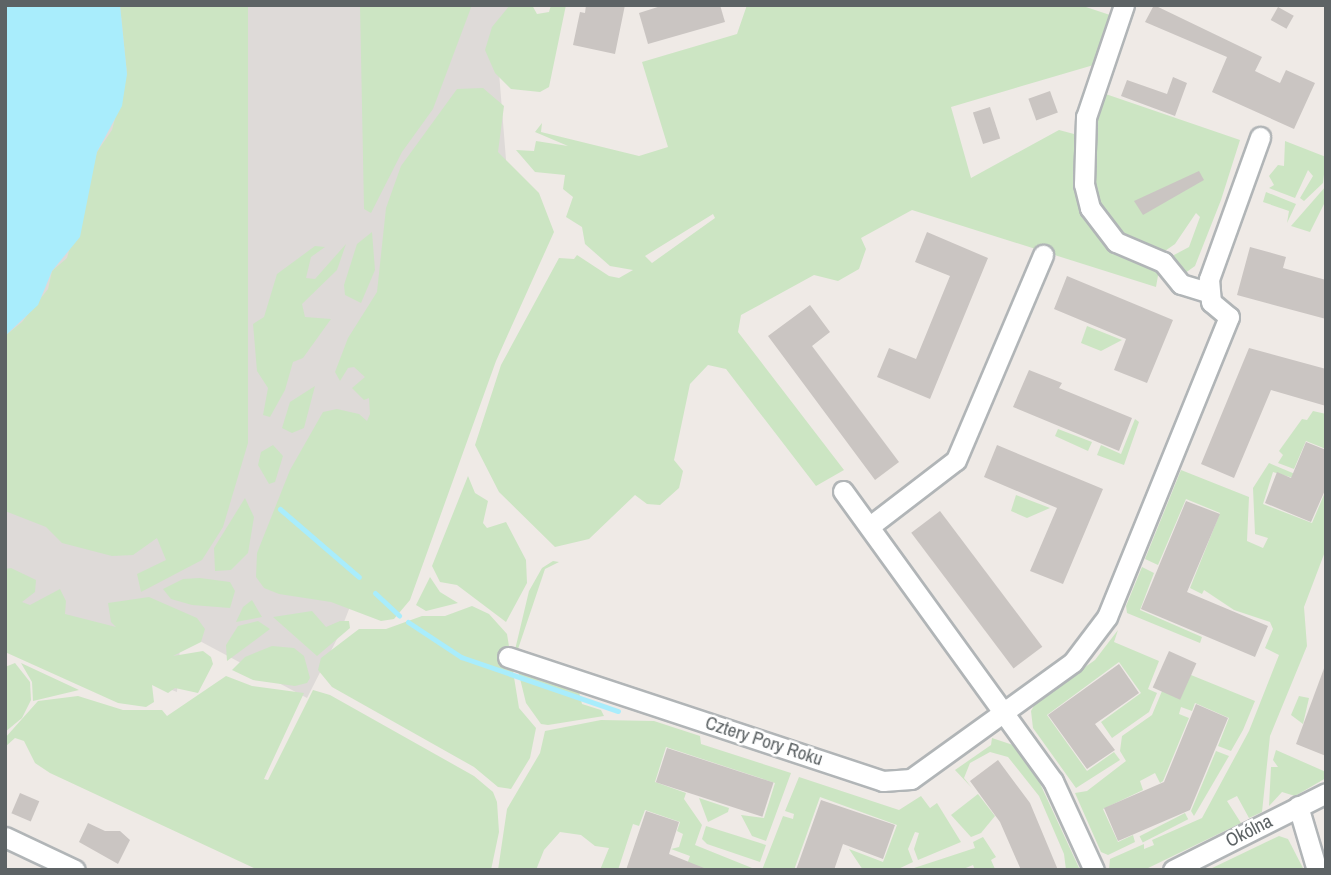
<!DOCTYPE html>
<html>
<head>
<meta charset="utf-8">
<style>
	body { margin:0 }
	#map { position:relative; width:1331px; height:875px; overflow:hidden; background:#efeae6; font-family:"Archivo Narrow",sans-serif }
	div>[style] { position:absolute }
	.industrial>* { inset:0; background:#dedad8 }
	.green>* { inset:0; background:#cce5c3; transform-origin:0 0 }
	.water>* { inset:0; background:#a9edfc }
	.stream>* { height:5px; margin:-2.5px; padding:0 2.5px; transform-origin:2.5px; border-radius:2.5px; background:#a9edfc }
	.building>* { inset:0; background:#cac5c2; transform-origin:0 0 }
	.roads { filter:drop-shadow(2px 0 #b1b5b7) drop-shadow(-2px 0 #b1b5b7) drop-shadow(0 2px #b1b5b7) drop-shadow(0 -2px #b1b5b7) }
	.minor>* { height:19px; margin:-9.5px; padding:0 9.5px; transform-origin:9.5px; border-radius:9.5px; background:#fff }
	span { translate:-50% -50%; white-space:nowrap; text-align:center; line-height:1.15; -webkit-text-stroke:5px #fff; paint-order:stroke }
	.street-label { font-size:19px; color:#5d6365 }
	.frame { position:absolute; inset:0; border:7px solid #5d6365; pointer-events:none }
</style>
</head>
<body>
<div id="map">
	<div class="industrial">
		<i style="clip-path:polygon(5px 5px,513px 5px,498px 60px,509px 197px,339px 635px,307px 698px,181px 631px,177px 692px,5px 626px)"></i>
	</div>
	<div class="green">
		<i style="clip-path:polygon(120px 5px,248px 5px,248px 443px,223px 527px,202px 560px,141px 592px,137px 574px,166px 560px,157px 538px,133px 555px,112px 556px,62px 543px,46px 527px,5px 511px,5px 336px,22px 322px,48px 289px,52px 271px,67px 258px,97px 152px,112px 130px,127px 74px)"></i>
		<i style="clip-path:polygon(360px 5px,472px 5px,433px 109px,402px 152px,371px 213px,364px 209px)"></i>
		<i style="clip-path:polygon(510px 5px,532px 5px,537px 14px,549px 12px,551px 5px,566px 5px,549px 87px,540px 92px,511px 89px,495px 73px,485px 50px,492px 27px)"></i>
		<i style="clip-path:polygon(evenodd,747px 5px,1080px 5px,1113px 16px,1097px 64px,951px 107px,971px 178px,1059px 130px,1074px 134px,1091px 89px,1240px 140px,1221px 200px,1195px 266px,1181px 276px,1173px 262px,1174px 255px,1189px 247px,1200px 217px,1196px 213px,1175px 244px,1162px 253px,1156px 287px,912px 210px,861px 238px,866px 249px,859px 269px,838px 281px,814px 275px,741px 315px,738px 332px,844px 470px,816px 486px,726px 369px,708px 365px,690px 384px,674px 460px,683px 471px,679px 488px,660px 505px,647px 504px,635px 495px,589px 539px,555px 547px,499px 492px,475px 445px,501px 365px,559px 258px,574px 259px,577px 255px,609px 276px,619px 278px,633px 270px,610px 266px,585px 244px,582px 227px,566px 217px,573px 197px,563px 189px,565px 175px,535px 172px,516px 150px,534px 151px,536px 141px,568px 146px,535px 132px,542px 123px,541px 132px,639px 156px,668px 147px,642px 62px,737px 34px,747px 5px,713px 214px,715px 218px,652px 263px,645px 256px,713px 214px)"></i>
		<i style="clip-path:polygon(483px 88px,504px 106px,498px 152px,539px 193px,554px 232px,496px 361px,410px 600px,394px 619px,381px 621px,331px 602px,279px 594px,264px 588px,256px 577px,257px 553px,290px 470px,323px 412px,337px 409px,359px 414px,367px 421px,370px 414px,369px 398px,364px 400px,352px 388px,365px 377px,354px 367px,348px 368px,340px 381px,335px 372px,348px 338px,377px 292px,386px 208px,401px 166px,457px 89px)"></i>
		<i style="clip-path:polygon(1285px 141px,1326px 157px,1323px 183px,1304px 201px,1300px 198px,1313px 176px,1308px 170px,1295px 198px,1269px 188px,1274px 185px,1269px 176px,1278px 165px,1284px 166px)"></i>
		<i style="clip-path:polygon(1326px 186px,1326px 200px,1310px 232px,1291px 226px)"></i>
		<i style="clip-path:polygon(1266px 192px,1296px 204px,1287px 223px,1289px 211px,1263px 202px)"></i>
		<i style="clip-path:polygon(372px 232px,375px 270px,361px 303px,345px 295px,344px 285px,357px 244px)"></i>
		<i style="clip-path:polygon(346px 244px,337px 270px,302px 304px,305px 317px,331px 319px,303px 358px,293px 362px,285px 390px,270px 417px,263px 415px,268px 388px,257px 371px,253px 324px,264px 317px,277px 274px,315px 246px,325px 247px,311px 257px,306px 278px,315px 279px)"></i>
		<i style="clip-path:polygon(1087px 326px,1122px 340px,1101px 351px,1081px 343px)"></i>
		<i style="clip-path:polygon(315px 386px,304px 428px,292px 433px,282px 428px,290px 402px)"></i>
		<i style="clip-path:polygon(1313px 411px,1326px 414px,1326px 449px,1306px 441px,1294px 469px,1278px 463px,1283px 455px,1279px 451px,1302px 419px,1307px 420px)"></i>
		<i style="clip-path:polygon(1135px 419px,1139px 422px,1124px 465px,1097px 455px,1101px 445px,1121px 454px)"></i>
		<i style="clip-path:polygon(1058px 429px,1092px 442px,1088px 451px,1055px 436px)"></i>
		<i style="clip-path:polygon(273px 445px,283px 456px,275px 482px,269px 484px,258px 465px,261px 452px)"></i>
		<i style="clip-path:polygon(1269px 463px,1295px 474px,1293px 478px,1273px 472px,1263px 504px,1312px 523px,1326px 490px,1326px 549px,1304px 607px,1307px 646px,1270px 736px,1262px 812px,1249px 818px,1237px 796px,1227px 801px,1241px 823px,1144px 870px,1109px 870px,1110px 859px,1144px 844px,1144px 849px,1154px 845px,1152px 840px,1202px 818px,1249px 731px,1279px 655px,1265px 648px,1273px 629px,1270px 622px,1234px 610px,1204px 590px,1202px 594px,1190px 588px,1220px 513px,1186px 499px,1158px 565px,1145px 559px,1181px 470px,1249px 497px,1247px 541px,1263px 548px,1268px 538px,1255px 534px,1253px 488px)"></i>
		<i style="clip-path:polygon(468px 476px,475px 493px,488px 501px,483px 523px,487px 528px,506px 522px,526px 560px,527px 583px,506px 622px,457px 585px,440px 582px,432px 566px)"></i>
		<i style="clip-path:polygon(1016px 495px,1050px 508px,1027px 518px,1011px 511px)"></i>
		<i style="clip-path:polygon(245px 498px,254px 517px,248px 553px,231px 570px,215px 571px,214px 548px)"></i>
		<i style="clip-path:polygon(553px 561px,559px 562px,545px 569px,518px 649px,573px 668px,582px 704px,601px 710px,604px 716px,548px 725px,541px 724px,526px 703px,514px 654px,529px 591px,542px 568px)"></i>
		<i style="clip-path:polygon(1142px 567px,1154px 573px,1140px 610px,1202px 637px,1200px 643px,1127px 613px,1126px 606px)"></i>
		<i style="clip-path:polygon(11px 568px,36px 580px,35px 592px,22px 602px,30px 605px,60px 589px,66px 601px,65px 614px,116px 627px,111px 622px,108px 603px,149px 597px,197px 618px,205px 629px,201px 642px,173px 656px,203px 651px,211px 657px,213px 664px,198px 693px,175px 688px,168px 693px,152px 685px,154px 702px,146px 707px,118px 703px,5px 652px,5px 569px)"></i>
		<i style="clip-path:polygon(430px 577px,440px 592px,458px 603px,426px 611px,416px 605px)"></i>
		<i style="clip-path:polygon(200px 578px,230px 582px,235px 591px,230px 608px,192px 605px,171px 599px,163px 589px,183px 579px)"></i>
		<i style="clip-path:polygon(252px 600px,262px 617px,236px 622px,243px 607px)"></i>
		<i style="clip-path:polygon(472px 606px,489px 614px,507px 634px,519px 708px,536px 728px,530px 758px,511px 789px,498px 787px,474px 767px,332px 687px,318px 670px,321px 658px,359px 629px,386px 629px,422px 616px,445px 616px)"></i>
		<i style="clip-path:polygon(312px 611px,326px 627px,340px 621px,349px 621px,350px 628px,317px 656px,273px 617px)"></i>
		<i style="clip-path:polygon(258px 621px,270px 629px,227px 661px,226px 645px,238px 626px)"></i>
		<i style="clip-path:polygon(1118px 630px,1114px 642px,1159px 661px,1148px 689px,1157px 693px,1149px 712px,1112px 738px,1101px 722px,1141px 693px,1119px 662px,1047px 715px,1087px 771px,1114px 752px,1120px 760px,1076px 788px,1033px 728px,1031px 711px,1036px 702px,1095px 660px)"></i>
		<i style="clip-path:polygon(272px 646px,294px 648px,304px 656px,310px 678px,307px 683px,295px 686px,253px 680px,232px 670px,245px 657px)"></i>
		<i style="clip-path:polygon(15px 663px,30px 682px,31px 700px,22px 718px,5px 732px,5px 667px)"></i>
		<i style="clip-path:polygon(21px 663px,79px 690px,33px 701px,32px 682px)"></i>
		<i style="clip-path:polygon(1191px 675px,1255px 701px,1243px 730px,1231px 751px,1218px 746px,1229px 718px,1195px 703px,1192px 711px,1181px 707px,1179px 714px,1189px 718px,1163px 781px,1160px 783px,1155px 773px,1140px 781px,1143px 790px,1103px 809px,1118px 842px,1133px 835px,1135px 842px,1108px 855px,1101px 852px,1075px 793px,1087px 791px,1126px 761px,1120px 751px,1122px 736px,1152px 715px,1162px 691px)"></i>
		<i style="clip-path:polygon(226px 676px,252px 686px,304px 693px,264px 779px,268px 780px,313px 690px,330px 695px,474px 776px,493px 792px,497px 802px,499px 832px,491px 870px,258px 870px,50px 773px,35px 763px,24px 741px,15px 738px,5px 747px,5px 738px,38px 701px,78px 696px,123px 710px,162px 710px,167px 716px)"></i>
		<i style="clip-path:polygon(1299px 696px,1309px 698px,1303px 724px,1291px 715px)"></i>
		<i style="clip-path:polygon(601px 720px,654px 721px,700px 736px,701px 744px,791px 773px,766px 841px,752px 836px,741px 815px,764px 818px,775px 783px,666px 747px,655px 782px,686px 793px,684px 799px,702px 825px,695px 845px,757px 870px,703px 870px,687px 864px,690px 856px,671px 849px,679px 847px,683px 834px,677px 831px,680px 822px,645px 810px,639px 826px,633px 824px,618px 870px,600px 870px,609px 848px,595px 846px,581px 835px,560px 832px,544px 850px,536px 870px,498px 870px,507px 809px,540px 753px,545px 731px)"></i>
		<i style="clip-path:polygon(992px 738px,1013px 745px,1037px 777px,1080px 870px,1066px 870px,1064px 854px,1039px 796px,1008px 757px,990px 752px,970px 763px,964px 778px,972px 788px,955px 770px,991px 745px)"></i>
		<i style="clip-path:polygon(1276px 750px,1326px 772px,1326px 778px,1295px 796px,1282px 792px,1269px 806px,1271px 767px,1278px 767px,1273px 760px)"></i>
		<i style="clip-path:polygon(1216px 751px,1229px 756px,1194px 816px,1191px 811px)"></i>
		<i style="clip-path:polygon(799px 777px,899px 810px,921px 796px,930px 808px,937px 803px,961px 842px,918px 860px,914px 849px,919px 833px,915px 832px,908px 849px,913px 862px,896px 870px,863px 870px,849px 849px,883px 862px,897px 825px,820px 797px,794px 870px,762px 870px,783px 816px,793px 819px,794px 814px,785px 811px)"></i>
		<i style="clip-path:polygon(978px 794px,995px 816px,981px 833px,971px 837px,951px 815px)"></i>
		<i style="clip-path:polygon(699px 798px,729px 808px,728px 812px,708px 822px)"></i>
		<i style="left:1185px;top:813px;width:7px;height:51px;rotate:63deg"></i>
		<i style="clip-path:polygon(706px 826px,766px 845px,760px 862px,707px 844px,702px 839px)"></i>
		<i style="clip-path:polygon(1279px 836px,1288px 839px,1304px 870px,1208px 870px)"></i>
		<i style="clip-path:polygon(983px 837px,996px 857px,991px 860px,995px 869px,1002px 870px,975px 870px,973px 865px,961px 870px,908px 870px,975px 848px,973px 842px)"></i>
	</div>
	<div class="water">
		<i style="clip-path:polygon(5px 5px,120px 5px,127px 74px,122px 106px,97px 152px,80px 237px,52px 271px,38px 305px,5px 336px)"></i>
	</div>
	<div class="stream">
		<i style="left:280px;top:509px;width:104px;rotate:40.7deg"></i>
		<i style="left:375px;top:593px;width:33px;rotate:43deg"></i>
		<i style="left:408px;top:622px;width:64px;rotate:33.4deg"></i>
		<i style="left:461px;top:657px;width:166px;rotate:19deg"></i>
	</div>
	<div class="building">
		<i style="clip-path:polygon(586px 5px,625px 5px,615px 54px,573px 45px,580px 12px,585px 13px)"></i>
		<i style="clip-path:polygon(664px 5px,720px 5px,725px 22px,648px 44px,639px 13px)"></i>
		<i style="clip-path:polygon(1154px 5px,1262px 57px,1255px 71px,1280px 83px,1286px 70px,1315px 83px,1294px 129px,1212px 92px,1227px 57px,1145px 22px)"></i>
		<i style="left:1278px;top:7px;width:18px;height:15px;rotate:29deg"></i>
		<i style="clip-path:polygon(1173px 77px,1187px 83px,1175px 116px,1121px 96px,1127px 80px,1167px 94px)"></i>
		<i style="left:1050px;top:91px;width:23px;height:23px;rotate:70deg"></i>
		<i style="left:990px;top:107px;width:33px;height:18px;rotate:72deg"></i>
		<i style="clip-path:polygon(1199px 171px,1204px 180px,1143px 215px,1134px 201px)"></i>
		<i style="clip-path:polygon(927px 232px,988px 258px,930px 399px,877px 377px,889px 348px,916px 359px,950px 276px,915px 262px)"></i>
		<i style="clip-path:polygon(1250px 247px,1286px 257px,1283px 268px,1326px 280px,1326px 319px,1237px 295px)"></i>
		<i style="clip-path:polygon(1067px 276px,1173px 320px,1147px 383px,1114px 370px,1126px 339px,1054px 309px)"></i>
		<i style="clip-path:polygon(810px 305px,830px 332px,812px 346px,899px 462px,875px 480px,768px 336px)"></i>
		<i style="clip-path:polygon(1249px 348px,1326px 369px,1326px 406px,1271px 390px,1234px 478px,1201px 464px)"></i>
		<i style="clip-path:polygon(1029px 370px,1062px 383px,1059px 388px,1132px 418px,1119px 451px,1013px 407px)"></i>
		<i style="clip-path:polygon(1306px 442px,1326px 450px,1326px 488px,1311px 522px,1265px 503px,1277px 472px,1291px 478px)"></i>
		<i style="clip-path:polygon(997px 445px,1103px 489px,1063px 584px,1030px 571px,1057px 508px,984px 477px)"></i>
		<i style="clip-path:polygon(1186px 501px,1220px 514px,1187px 592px,1268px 626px,1255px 657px,1141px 609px)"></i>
		<i style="left:940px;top:511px;width:170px;height:36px;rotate:53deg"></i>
		<i style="left:1169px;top:651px;width:30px;height:40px;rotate:24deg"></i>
		<i style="clip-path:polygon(1326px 663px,1326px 756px,1296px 744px)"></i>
		<i style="clip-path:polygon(1119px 664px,1139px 693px,1095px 724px,1115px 750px,1087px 769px,1048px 715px)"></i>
		<i style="clip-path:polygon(1196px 704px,1228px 718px,1190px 810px,1118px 841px,1104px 808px,1164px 782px)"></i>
		<i style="left:667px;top:748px;width:112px;height:36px;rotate:18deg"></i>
		<i style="clip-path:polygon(998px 760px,1030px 803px,1058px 870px,1021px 870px,1000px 822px,970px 781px)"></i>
		<i style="left:20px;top:793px;width:21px;height:22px;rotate:23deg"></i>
		<i style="clip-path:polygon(821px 800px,895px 825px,883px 859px,843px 844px,834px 870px,796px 870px)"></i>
		<i style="clip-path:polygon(646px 811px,679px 822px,669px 854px,709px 870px,626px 870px)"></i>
		<i style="clip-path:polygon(88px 823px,105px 831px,120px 831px,130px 840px,118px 864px,79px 842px)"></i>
	</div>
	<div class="roads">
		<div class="minor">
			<i style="left:1124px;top:5px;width:118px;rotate:108.7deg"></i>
			<i style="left:1086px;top:117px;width:67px;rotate:91.7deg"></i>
			<i style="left:1084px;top:184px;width:25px;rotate:76deg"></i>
			<i style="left:1090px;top:208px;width:43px;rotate:52.6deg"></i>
			<i style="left:1116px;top:242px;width:51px;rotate:23.1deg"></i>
			<i style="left:1163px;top:262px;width:28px;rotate:51deg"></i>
			<i style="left:1181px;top:284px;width:28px;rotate:17deg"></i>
			<i style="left:843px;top:491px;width:358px;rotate:54.1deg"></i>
			<i style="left:1053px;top:781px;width:98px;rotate:65.3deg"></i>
			<i style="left:870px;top:526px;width:108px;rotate:-37.5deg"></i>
			<i style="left:956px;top:460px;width:223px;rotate:-67deg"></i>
			<i style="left:508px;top:657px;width:395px;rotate:18.3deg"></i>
			<i style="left:883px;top:781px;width:28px;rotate:-4deg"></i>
			<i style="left:911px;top:779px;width:200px;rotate:-35.8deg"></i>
			<i style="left:1073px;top:662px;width:56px;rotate:-52.9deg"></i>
			<i style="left:1107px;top:617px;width:324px;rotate:-67.9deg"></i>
			<i style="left:1229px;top:317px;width:23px;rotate:-140deg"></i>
			<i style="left:1211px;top:302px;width:23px;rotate:-95deg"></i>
			<i style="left:1209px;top:279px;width:151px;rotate:-70.2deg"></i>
			<i style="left:1298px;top:806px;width:67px;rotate:73.5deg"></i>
			<i style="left:5px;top:837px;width:77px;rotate:25.2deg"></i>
			<i style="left:1173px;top:870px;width:171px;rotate:-26.7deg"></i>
		</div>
	</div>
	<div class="street-label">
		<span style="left:764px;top:741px;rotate:18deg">Cztery Pory Roku</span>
		<span style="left:1249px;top:831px;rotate:-27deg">Okólna</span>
	</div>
	<div class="frame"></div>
</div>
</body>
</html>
